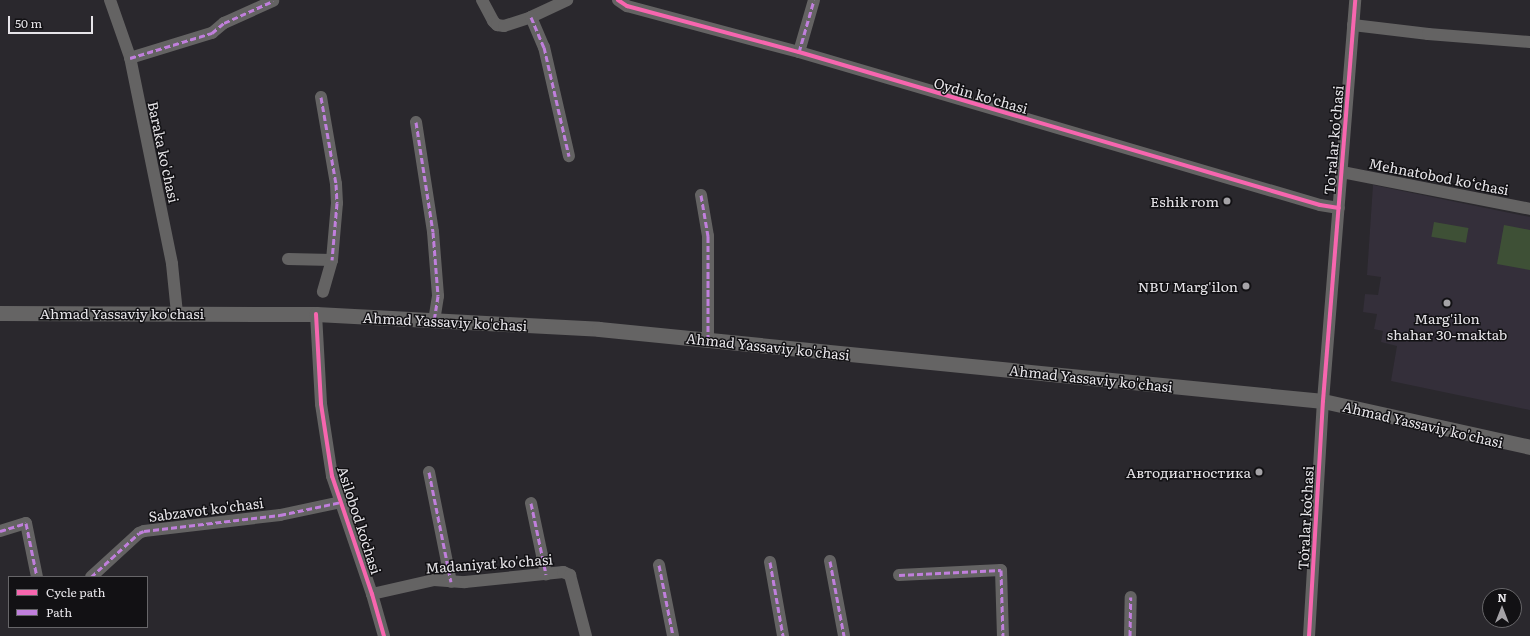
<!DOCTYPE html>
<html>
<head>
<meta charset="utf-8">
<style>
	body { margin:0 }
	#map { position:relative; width:1530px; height:636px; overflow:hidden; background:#2a282d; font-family:Literata,serif }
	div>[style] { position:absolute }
	.built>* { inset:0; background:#342f3a }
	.green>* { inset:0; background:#3e5036; transform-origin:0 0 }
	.minor>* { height:12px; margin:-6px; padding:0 6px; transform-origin:6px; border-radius:6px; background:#646363 }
	.major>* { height:15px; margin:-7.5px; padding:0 7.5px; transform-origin:7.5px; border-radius:7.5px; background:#656464 }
	.quiet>* { height:3px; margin-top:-1.5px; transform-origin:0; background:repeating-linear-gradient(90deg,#c07fdc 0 6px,transparent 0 9px) }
	.cycleway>* { height:4px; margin:-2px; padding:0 2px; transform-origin:2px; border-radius:2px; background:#f766af }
	.dots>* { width:11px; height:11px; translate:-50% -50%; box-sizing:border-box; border:2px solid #121114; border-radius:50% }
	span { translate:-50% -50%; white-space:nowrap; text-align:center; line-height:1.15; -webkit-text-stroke:3px #121114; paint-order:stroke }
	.street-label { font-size:14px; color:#e7e5e9 }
	.poi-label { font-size:14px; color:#e7e5e9 }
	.right { translate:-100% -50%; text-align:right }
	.legend { position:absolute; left:8px; top:576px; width:140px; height:52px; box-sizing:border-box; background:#121114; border:1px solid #676669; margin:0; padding:5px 7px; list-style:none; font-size:12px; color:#e7e5e9 }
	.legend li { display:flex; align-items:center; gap:8px; height:20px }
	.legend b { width:20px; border:1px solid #676669 }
	.north { position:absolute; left:1482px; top:588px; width:40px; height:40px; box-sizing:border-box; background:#121114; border:1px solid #676669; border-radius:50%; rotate:0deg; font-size:11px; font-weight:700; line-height:16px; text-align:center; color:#e7e5e9 }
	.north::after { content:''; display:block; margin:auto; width:14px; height:18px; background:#a5a3a7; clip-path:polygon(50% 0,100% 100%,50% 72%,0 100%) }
	.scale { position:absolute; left:8px; top:16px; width:85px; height:18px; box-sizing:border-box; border:2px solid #e7e5e9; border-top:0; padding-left:5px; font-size:12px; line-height:14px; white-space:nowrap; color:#e7e5e9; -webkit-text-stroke:3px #121114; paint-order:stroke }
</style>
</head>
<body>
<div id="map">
	<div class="built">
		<i style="clip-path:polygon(1373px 185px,1530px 217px,1530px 410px,1391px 381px,1397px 346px,1381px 342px,1383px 331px,1374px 329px,1377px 314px,1363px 312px,1365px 294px,1378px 295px,1381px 277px,1367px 275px)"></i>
	</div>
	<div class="green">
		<i style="left:1434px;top:222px;width:35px;height:15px;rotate:10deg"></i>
		<i style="clip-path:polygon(1504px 225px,1530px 230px,1530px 270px,1497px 264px)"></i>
	</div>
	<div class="minor">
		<i style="left:110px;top:0;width:60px;rotate:70.7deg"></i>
		<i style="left:130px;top:57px;width:211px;rotate:78.5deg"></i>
		<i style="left:172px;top:264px;width:49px;rotate:84.2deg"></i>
		<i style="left:482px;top:0;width:24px;rotate:62deg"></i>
		<i style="left:493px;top:21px;width:6px;rotate:45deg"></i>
		<i style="left:497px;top:25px;width:7px;rotate:8deg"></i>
		<i style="left:504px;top:26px;width:28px;rotate:-18deg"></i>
		<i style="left:531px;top:17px;width:40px;rotate:-25deg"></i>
		<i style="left:618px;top:0;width:11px;rotate:34deg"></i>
		<i style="left:627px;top:6px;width:178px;rotate:15deg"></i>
		<i style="left:799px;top:52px;width:543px;rotate:16.37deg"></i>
		<i style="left:1320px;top:205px;width:19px;rotate:9deg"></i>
		<i style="left:531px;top:17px;width:33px;rotate:67deg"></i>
		<i style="left:544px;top:47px;width:112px;rotate:77.1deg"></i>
		<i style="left:1353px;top:25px;width:76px;rotate:6.8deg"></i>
		<i style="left:1428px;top:34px;width:102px;rotate:4.5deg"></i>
		<i style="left:799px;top:52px;width:54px;rotate:-73.9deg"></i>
		<i style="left:130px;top:58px;width:86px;rotate:-17deg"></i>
		<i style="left:212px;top:33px;width:16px;rotate:-40deg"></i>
		<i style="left:224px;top:23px;width:54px;rotate:-24.2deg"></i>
		<i style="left:321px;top:97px;width:88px;rotate:80.2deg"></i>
		<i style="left:336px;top:184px;width:19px;rotate:87deg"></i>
		<i style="left:337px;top:203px;width:57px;rotate:95deg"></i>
		<i style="left:416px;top:122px;width:111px;rotate:81.2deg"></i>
		<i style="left:433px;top:232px;width:64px;rotate:85.5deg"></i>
		<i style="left:438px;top:296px;width:24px;rotate:99deg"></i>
		<i style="left:1342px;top:172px;width:192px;rotate:11.1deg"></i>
		<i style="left:701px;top:195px;width:42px;rotate:80.3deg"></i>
		<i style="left:708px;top:236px;width:103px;rotate:90deg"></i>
		<i style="left:288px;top:259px;width:44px;rotate:1.3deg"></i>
		<i style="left:332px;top:260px;width:33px;rotate:106deg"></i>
		<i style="left:316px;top:314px;width:90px;rotate:86.8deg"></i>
		<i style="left:321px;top:404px;width:73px;rotate:81.3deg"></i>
		<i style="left:332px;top:476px;width:125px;rotate:71.3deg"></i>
		<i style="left:372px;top:594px;width:44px;rotate:74.1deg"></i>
		<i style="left:429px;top:472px;width:112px;rotate:78.7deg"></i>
		<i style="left:531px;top:503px;width:73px;rotate:78.1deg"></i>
		<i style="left:0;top:531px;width:27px;rotate:-17deg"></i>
		<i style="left:26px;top:523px;width:55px;rotate:78.5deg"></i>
		<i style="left:830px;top:561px;width:76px;rotate:79.4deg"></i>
		<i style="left:770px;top:562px;width:75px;rotate:80deg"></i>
		<i style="left:659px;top:565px;width:72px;rotate:78.8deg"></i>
		<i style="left:899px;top:575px;width:102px;rotate:-2.8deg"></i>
		<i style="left:1001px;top:570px;width:66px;rotate:88.3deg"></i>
		<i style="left:91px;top:577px;width:65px;rotate:-42.5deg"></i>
		<i style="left:139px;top:533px;width:5px;rotate:-22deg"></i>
		<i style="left:144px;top:531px;width:137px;rotate:-6.7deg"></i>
		<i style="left:280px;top:515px;width:62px;rotate:-12deg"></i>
		<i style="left:372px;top:594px;width:64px;rotate:-12.7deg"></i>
		<i style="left:434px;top:580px;width:31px;rotate:4deg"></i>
		<i style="left:465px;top:582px;width:99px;rotate:-5.8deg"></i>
		<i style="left:563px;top:572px;width:8px;rotate:23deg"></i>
		<i style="left:570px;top:575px;width:63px;rotate:75.3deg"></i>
		<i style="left:1130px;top:636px;width:39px;rotate:-89deg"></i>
		<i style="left:1309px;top:636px;width:235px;rotate:-86.6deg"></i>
		<i style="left:1323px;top:401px;width:402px;rotate:-85.4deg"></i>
	</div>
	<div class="major">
		<i style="left:0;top:313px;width:316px;rotate:0.2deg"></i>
		<i style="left:316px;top:314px;width:283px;rotate:3deg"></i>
		<i style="left:599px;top:329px;width:728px;rotate:5.68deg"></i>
		<i style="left:1323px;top:401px;width:212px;rotate:12.5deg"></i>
	</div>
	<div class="quiet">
		<i style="left:531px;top:17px;width:33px;rotate:67deg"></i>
		<i style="left:544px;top:47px;width:112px;rotate:77.1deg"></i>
		<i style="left:799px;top:52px;width:54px;rotate:-73.9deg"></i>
		<i style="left:130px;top:58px;width:86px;rotate:-17deg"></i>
		<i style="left:212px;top:33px;width:16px;rotate:-40deg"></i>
		<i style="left:224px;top:23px;width:54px;rotate:-24.2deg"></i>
		<i style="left:321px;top:97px;width:88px;rotate:80.2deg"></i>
		<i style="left:336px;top:184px;width:19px;rotate:87deg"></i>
		<i style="left:337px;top:203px;width:57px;rotate:95deg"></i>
		<i style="left:416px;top:122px;width:111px;rotate:81.2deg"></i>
		<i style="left:433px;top:232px;width:64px;rotate:85.5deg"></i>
		<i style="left:438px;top:296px;width:24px;rotate:99deg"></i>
		<i style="left:701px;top:195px;width:42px;rotate:80.3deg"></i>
		<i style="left:708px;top:236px;width:103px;rotate:90deg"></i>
		<i style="left:429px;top:472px;width:112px;rotate:78.7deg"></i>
		<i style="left:531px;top:503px;width:73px;rotate:78.1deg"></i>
		<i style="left:0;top:531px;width:27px;rotate:-17deg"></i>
		<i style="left:26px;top:523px;width:55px;rotate:78.5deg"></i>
		<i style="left:830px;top:561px;width:76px;rotate:79.4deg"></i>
		<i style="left:770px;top:562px;width:75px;rotate:80deg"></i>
		<i style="left:659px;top:565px;width:72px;rotate:78.8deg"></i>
		<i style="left:899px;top:575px;width:102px;rotate:-2.8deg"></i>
		<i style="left:1001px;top:570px;width:66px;rotate:88.3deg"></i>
		<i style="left:91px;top:577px;width:65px;rotate:-42.5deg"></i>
		<i style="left:139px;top:533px;width:5px;rotate:-22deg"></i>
		<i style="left:144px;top:531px;width:137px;rotate:-6.7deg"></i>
		<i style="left:280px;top:515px;width:62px;rotate:-12deg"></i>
		<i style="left:1130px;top:636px;width:39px;rotate:-89deg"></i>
	</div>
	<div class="cycleway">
		<i style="left:618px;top:0;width:11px;rotate:34deg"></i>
		<i style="left:627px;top:6px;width:178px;rotate:15deg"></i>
		<i style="left:799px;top:52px;width:543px;rotate:16.37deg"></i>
		<i style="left:1320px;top:205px;width:19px;rotate:9deg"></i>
		<i style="left:316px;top:314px;width:90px;rotate:86.8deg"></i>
		<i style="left:321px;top:404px;width:73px;rotate:81.3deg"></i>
		<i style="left:332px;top:476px;width:125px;rotate:71.3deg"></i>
		<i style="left:372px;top:594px;width:44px;rotate:74.1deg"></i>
		<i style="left:1309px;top:636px;width:235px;rotate:-86.6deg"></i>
		<i style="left:1323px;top:401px;width:402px;rotate:-85.4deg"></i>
	</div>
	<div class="dots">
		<i style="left:1227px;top:201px;background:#a5a3a7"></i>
		<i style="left:1246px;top:286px;background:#a5a3a7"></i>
		<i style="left:1447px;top:303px;background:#a5a3a7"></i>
		<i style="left:1259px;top:472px;background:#a5a3a7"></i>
	</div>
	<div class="street-label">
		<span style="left:981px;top:95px;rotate:16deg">Oydin ko'chasi</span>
		<span style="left:1333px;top:140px;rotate:-85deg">To'ralar ko'chasi</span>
		<span style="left:164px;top:152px;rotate:78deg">Baraka ko'chasi</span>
		<span style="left:1439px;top:176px;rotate:11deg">Mehnatobod ko‘chasi</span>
		<span style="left:122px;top:313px">Ahmad Yassaviy ko'chasi</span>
		<span style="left:445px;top:321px;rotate:3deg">Ahmad Yassaviy ko'chasi</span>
		<span style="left:768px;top:346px;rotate:6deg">Ahmad Yassaviy ko'chasi</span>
		<span style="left:1091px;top:378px;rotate:6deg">Ahmad Yassaviy ko'chasi</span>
		<span style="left:1423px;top:424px;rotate:13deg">Ahmad Yassaviy ko'chasi</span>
		<span style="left:206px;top:509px;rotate:-7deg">Sabzavot ko'chasi</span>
		<span style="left:1305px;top:518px;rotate:-87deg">Toʻralar koʻchasi</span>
		<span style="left:360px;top:520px;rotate:72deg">Asilobod koʻchasi</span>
		<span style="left:489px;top:563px;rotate:-4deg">Madaniyat ko'chasi</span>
	</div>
	<div class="poi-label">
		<span class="right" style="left:1219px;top:201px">Eshik rom</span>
		<span class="right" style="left:1238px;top:286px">NBU Marg'ilon</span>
		<span style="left:1447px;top:326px">Marg'ilon<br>shahar 30-maktab</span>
		<span class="right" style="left:1251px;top:472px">Автодиагностика</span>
	</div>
	<ul class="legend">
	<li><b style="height:5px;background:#f766af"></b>Cycle path</li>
	<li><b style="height:5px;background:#c07fdc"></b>Path</li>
	</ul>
	<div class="north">N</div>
	<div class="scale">50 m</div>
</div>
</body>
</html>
